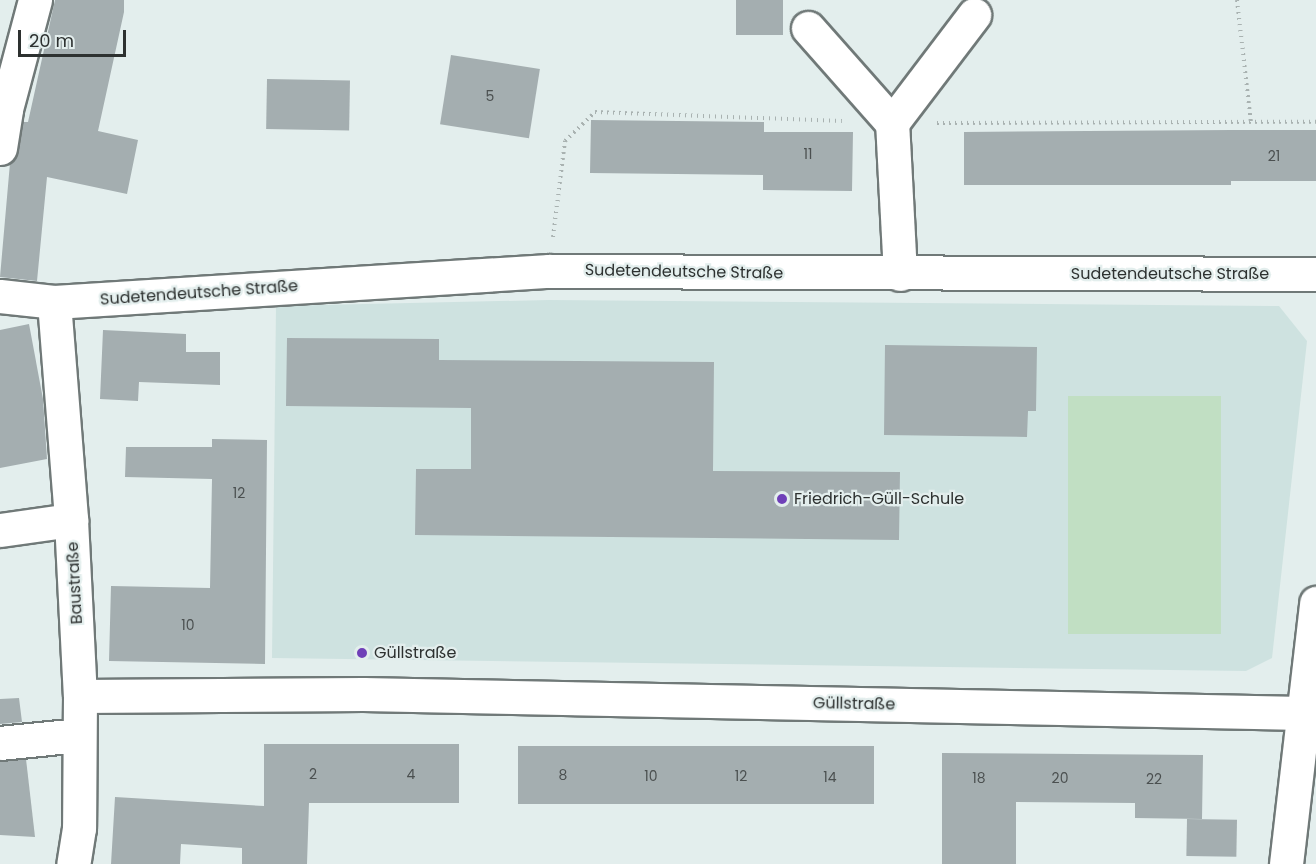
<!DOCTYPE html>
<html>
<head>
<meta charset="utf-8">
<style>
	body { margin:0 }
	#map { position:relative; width:1316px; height:864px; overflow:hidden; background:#e3eeed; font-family:Poppins,sans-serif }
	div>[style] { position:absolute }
	.built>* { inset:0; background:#cee2e0 }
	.green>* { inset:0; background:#c1dfc3; transform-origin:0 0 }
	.building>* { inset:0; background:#a4aeb0; transform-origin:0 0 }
	.path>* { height:4px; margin-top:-2px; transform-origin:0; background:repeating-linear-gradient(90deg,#a9b2b1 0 1.5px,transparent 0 6px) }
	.roads { filter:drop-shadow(2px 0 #707978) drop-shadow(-2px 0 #707978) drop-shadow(0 2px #707978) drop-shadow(0 -2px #707978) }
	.minor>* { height:33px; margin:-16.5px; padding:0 16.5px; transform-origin:16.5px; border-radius:16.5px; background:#fff }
	.dots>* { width:16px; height:16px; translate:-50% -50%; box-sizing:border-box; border:3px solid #e3eeed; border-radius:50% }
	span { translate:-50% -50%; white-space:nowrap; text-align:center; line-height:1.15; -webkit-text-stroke:4.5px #e3eeed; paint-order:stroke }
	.number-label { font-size:14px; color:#4b5050 }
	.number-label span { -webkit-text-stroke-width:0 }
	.street-label { font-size:16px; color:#2d3130 }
	.poi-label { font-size:16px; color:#2d3130 }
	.left { translate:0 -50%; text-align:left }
	.scale { position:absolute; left:18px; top:30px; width:108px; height:27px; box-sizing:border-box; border:3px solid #2d3130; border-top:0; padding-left:8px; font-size:18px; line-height:21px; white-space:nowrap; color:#2d3130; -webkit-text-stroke:4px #e3eeed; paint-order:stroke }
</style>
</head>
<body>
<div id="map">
	<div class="built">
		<i style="clip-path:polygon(549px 300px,1279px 306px,1307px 341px,1272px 658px,1246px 671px,272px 658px,276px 306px)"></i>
	</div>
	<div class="green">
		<i style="left:1068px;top:396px;width:153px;height:238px"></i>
	</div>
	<div class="building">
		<i style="clip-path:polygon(55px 0,124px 0,124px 12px,98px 131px,138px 140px,127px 194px,47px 177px,37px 281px,0 277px,10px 163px,18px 151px,23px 122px,28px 122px)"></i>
		<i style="left:736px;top:0;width:47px;height:35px"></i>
		<i style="left:451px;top:55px;width:90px;height:70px;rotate:9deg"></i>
		<i style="left:267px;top:79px;width:83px;height:50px;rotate:1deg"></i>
		<i style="clip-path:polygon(591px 120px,764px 122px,764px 132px,853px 132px,852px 191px,763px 190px,763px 175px,590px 173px)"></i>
		<i style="clip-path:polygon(1231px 130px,1316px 130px,1316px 181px,1231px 181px,1231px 185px,964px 185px,964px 132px)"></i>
		<i style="clip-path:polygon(29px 324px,43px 399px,47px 459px,0 468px,0 330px)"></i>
		<i style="clip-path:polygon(103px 330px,186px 334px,186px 352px,220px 352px,220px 385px,139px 382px,138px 401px,100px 399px)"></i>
		<i style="clip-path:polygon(287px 338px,439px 339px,439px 360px,714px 362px,713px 471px,900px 472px,899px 540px,415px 535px,416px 469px,471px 469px,471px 408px,286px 406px)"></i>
		<i style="clip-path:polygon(885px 345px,1037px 347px,1036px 411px,1028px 411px,1027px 437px,884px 435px)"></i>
		<i style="clip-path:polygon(212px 439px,267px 440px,265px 664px,109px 661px,111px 586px,210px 588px,212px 479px,125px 477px,126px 447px,212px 447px)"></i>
		<i style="clip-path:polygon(19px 698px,22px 722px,0 724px,0 699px)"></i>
		<i style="clip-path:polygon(264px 744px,459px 744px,459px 803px,309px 803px,307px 864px,242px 864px,242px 848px,181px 844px,180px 864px,111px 864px,115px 797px,264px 806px)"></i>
		<i style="left:518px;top:746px;width:356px;height:58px"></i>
		<i style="clip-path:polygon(942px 753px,1203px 755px,1202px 819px,1135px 818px,1135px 803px,1016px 802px,1016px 864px,942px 864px)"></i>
		<i style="clip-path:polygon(26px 759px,35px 837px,0 835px,0 761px)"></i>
		<i style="left:1187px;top:819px;width:50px;height:37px;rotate:1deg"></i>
	</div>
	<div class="path">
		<i style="left:1237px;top:0;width:123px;rotate:83.5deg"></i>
		<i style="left:937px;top:123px;width:379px;rotate:-0.2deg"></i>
		<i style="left:553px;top:237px;width:97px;rotate:-82.9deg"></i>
		<i style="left:565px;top:141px;width:42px;rotate:-44deg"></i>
		<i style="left:595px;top:112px;width:247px;rotate:2.1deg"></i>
	</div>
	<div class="roads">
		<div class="minor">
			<i style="left:808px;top:28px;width:127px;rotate:48.5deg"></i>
			<i style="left:0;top:148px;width:39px;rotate:-81deg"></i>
			<i style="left:6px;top:109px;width:113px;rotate:-75.1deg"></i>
			<i style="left:900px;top:274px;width:151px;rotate:-93deg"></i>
			<i style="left:892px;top:123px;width:136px;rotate:-52.8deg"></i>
			<i style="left:0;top:296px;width:54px;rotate:6.3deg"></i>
			<i style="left:54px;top:302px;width:496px;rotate:-3.6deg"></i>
			<i style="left:549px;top:271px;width:767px;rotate:0.22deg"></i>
			<i style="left:54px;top:302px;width:219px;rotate:85.5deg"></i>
			<i style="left:71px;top:520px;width:176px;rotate:87.1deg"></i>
			<i style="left:80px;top:696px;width:132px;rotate:90.4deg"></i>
			<i style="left:79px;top:828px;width:36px;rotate:99deg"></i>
			<i style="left:0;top:530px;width:72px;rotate:-8deg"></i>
			<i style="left:80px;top:696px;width:283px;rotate:-0.4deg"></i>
			<i style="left:363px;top:694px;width:940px;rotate:1.16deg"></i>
			<i style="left:0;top:743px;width:79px;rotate:-5.8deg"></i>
			<i style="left:1286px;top:864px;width:263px;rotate:-83.4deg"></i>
		</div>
	</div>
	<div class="dots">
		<i style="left:782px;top:499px;background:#6f40b8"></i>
		<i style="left:362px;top:653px;background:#6f40b8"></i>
	</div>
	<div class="number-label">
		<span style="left:490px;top:96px">5</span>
		<span style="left:808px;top:154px">11</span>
		<span style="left:1274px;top:156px">21</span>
		<span style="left:239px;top:493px">12</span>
		<span style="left:188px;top:625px">10</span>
		<span style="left:313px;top:774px">2</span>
		<span style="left:411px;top:774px">4</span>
		<span style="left:563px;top:775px">8</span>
		<span style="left:651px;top:776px">10</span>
		<span style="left:741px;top:776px">12</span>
		<span style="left:830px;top:777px">14</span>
		<span style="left:979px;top:778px">18</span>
		<span style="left:1060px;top:778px">20</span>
		<span style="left:1154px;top:779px">22</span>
	</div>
	<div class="street-label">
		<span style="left:684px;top:272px;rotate:1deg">Sudetendeutsche Straße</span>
		<span style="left:1170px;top:274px">Sudetendeutsche Straße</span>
		<span style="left:199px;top:293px;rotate:-4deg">Sudetendeutsche Straße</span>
		<span style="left:75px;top:583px;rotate:-93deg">Baustraße</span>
		<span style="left:854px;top:704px;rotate:1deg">Güllstraße</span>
	</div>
	<div class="poi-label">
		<span class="left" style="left:794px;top:499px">Friedrich-Güll-Schule</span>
		<span class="left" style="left:374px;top:653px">Güllstraße</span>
	</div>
	<div class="scale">20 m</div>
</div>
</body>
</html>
